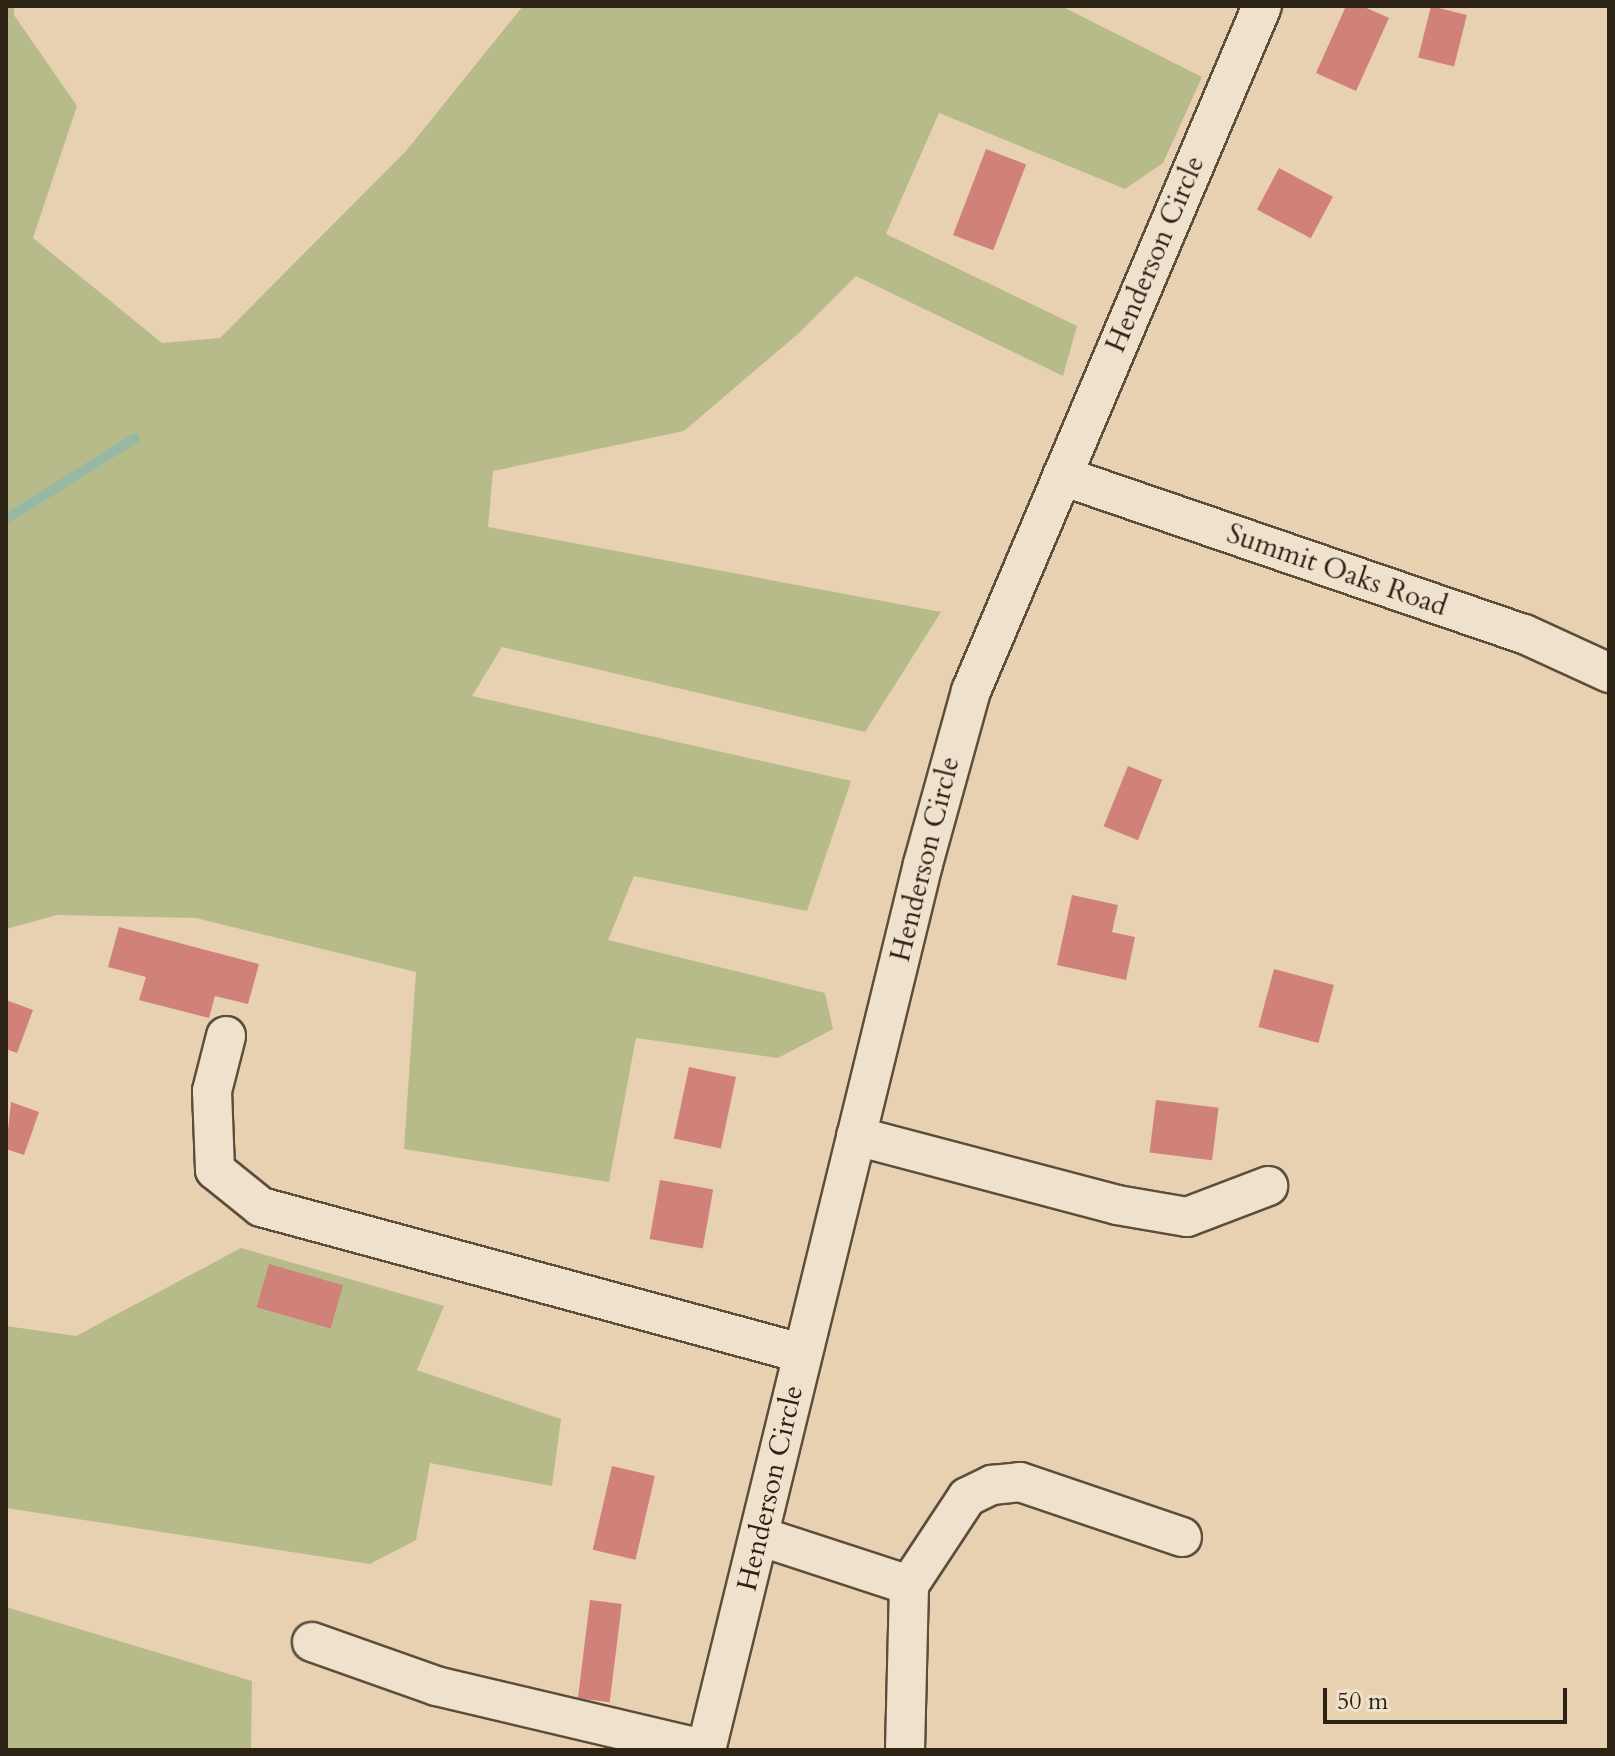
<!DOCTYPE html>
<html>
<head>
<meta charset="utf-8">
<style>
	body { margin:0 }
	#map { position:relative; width:1615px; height:1756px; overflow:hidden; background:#e7d1b1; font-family:Cardo,serif }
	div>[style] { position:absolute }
	.green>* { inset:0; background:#b7bb8a }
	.stream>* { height:10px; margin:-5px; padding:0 5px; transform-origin:5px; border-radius:5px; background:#98b8a6 }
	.building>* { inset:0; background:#d0817a; transform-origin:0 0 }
	.roads { filter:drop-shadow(2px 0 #5c4e3c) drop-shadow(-2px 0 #5c4e3c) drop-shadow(0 2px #5c4e3c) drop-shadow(0 -2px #5c4e3c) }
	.minor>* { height:38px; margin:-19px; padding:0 19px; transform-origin:19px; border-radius:19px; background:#efe1cc }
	span { translate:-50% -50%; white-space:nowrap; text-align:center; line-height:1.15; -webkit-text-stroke:6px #efe1cc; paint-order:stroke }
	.street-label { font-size:28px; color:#2d2315 }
	.frame { position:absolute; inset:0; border:8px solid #2d2315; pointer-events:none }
	.scale { position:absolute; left:1323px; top:1688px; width:244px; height:36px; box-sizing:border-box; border:4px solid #2d2315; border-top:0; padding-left:10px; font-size:24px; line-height:28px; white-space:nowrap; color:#2d2315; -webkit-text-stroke:6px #efe1cc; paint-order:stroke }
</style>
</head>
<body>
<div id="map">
	<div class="green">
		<i style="clip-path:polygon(6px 6px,14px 6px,14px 15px,77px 106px,33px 238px,162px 343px,220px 338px,406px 151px,523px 6px,1061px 6px,1202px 77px,1163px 163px,1125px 189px,939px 113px,886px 234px,1077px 326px,1063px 376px,856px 276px,799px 333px,684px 431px,493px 471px,488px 527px,941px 612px,865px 732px,502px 647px,472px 696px,851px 781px,807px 911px,634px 876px,608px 940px,825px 993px,833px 1029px,778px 1058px,636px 1038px,609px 1182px,404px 1149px,416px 972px,196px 918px,57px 915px,6px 929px)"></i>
		<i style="clip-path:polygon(241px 1248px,444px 1306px,417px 1370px,561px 1419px,552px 1486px,430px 1463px,416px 1540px,370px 1564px,6px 1508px,6px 1326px,76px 1336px)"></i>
		<i style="clip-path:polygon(6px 1607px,252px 1681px,251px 1750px,6px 1750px)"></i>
	</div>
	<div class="stream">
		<i style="left:6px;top:519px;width:152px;rotate:-32.1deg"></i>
	</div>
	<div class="building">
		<i style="clip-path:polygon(1346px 6px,1362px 6px,1389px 18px,1356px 91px,1316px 73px)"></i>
		<i style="left:1431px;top:6px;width:37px;height:53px;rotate:14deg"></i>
		<i style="left:986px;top:149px;width:43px;height:92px;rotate:21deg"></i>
		<i style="left:1279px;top:168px;width:61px;height:47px;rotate:28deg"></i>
		<i style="left:1128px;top:766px;width:37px;height:65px;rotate:22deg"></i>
		<i style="clip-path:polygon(1072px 895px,1118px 905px,1112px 932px,1135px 937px,1126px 980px,1057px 965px)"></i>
		<i style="clip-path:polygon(119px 927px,259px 964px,248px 1004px,215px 996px,209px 1018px,139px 1000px,146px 977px,108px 967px)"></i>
		<i style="left:1274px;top:969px;width:62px;height:60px;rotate:15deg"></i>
		<i style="clip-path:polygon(6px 1000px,33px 1010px,17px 1053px,6px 1049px)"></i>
		<i style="left:689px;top:1067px;width:48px;height:73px;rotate:12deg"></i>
		<i style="left:1156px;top:1100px;width:63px;height:53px;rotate:7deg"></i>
		<i style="clip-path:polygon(11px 1102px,39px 1112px,24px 1155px,6px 1149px)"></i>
		<i style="left:660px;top:1180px;width:54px;height:60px;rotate:10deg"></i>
		<i style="left:269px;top:1264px;width:77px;height:45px;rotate:16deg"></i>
		<i style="left:612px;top:1466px;width:44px;height:86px;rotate:13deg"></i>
		<i style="left:590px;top:1600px;width:32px;height:99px;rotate:7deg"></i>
	</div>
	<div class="roads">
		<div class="minor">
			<i style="left:1062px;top:476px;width:488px;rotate:18.9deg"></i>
			<i style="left:1524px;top:634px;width:94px;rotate:24.6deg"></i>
			<i style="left:226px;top:1036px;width:57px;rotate:104.3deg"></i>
			<i style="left:212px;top:1091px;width:79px;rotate:87.8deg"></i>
			<i style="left:215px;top:1170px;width:59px;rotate:38.8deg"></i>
			<i style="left:261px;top:1207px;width:559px;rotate:15.13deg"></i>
			<i style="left:856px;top:1136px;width:270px;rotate:14.8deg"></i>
			<i style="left:1117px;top:1205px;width:71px;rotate:9.7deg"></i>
			<i style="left:1187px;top:1217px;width:87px;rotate:-20.9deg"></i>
			<i style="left:759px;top:1536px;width:158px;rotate:18.1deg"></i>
			<i style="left:909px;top:1585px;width:105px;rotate:-56.6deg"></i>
			<i style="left:967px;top:1497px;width:28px;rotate:-26deg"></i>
			<i style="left:992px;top:1485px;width:28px;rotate:-6deg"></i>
			<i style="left:1020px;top:1482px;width:171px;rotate:18.8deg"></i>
			<i style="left:312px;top:1642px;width:132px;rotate:19.5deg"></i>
			<i style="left:436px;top:1686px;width:277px;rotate:13.3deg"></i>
			<i style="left:706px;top:1750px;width:912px;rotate:-76.24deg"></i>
			<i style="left:923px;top:864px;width:180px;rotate:-74.5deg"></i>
			<i style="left:971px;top:691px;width:744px;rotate:-66.98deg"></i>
			<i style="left:905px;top:1750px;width:165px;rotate:-88.6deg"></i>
		</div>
	</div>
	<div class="street-label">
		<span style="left:1155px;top:254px;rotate:-67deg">Henderson Circle</span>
		<span style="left:1337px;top:570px;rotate:19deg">Summit Oaks Road</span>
		<span style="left:925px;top:859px;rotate:-76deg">Henderson Circle</span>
		<span style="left:770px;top:1488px;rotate:-77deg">Henderson Circle</span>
	</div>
	<div class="frame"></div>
	<div class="scale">50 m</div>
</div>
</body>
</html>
